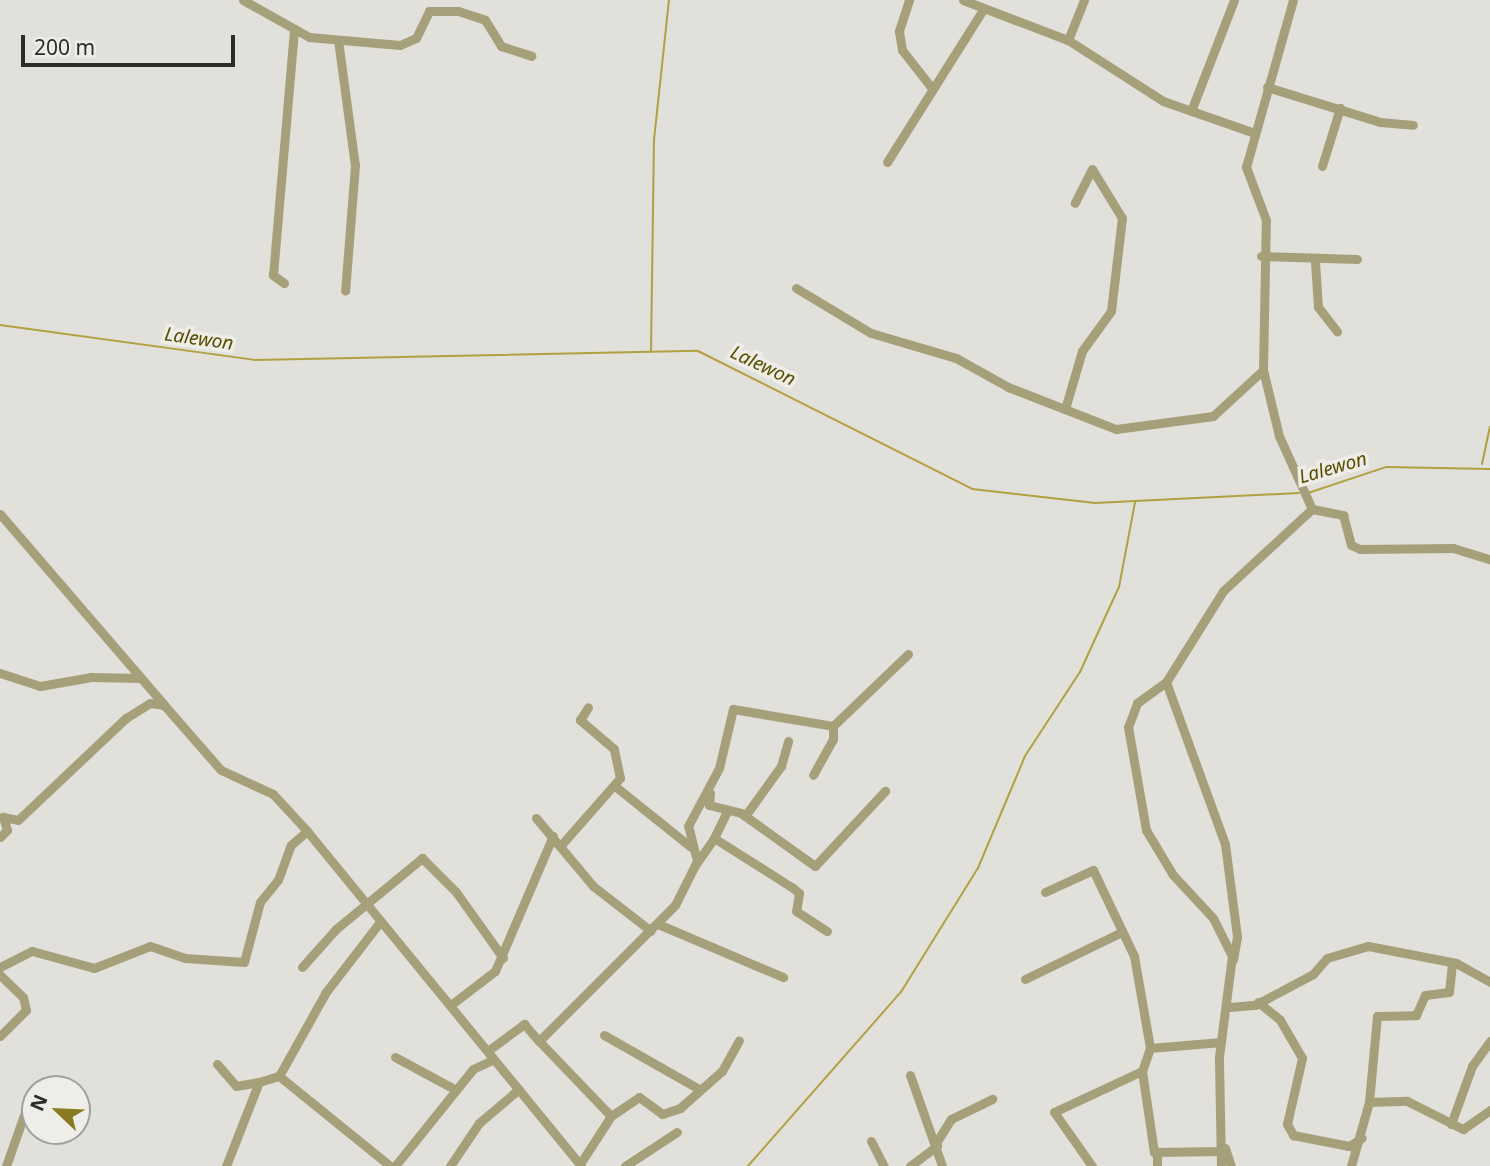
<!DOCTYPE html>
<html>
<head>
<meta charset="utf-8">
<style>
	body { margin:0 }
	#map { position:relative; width:1490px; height:1166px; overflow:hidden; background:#e1e0db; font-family:"Noto Sans",sans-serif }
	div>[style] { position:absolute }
	.stream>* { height:2px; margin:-1px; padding:0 1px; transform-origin:1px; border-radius:1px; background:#b1a141 }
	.minor>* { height:9px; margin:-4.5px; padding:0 4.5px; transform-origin:4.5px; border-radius:4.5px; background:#a6a07a }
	span { translate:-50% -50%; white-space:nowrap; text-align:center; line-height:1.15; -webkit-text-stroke:7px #eeede8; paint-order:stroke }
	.water-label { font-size:19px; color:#594d00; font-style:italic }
	.north { position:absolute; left:21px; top:1075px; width:70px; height:70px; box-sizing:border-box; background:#eeede8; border:2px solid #a0a09c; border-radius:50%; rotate:293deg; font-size:19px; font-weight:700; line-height:28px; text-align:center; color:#2c2c2a }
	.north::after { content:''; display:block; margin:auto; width:24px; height:32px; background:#897b20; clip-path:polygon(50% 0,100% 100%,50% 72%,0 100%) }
	.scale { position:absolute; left:21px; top:35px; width:214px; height:32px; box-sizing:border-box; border:4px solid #2c2c2a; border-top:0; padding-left:9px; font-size:21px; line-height:24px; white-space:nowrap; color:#2c2c2a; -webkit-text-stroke:5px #eeede8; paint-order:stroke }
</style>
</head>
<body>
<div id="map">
	<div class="stream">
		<i style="left:0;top:325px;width:257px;rotate:7.8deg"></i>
		<i style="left:255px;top:360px;width:443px;rotate:-1.2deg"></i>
		<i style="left:698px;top:351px;width:307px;rotate:26.7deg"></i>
		<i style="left:972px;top:489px;width:124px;rotate:6.5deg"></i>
		<i style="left:1095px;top:503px;width:204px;rotate:-2.8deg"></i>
		<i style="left:651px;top:352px;width:212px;rotate:-89.2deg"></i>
		<i style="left:654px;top:140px;width:141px;rotate:-83.9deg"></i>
		<i style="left:1482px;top:464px;width:38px;rotate:-78deg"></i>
		<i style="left:1308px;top:493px;width:82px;rotate:-18.4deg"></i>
		<i style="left:1386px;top:467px;width:104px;rotate:1.1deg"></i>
		<i style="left:748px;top:1166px;width:232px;rotate:-48.7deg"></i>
		<i style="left:901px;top:992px;width:146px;rotate:-58.2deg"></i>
		<i style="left:978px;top:868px;width:121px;rotate:-67.2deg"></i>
		<i style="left:1025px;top:756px;width:100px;rotate:-56.8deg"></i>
		<i style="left:1080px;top:672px;width:94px;rotate:-65.4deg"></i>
		<i style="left:1119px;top:587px;width:86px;rotate:-79.3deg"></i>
	</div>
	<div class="minor">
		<i style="left:243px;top:0;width:76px;rotate:29.3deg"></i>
		<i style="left:309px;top:37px;width:91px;rotate:5deg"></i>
		<i style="left:400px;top:45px;width:17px;rotate:-24deg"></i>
		<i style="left:416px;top:38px;width:30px;rotate:-64deg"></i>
		<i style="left:429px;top:11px;width:29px"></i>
		<i style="left:458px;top:11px;width:28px;rotate:18deg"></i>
		<i style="left:485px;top:20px;width:31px;rotate:58deg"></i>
		<i style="left:501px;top:46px;width:32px;rotate:18deg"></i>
		<i style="left:909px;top:0;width:33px;rotate:108deg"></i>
		<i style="left:899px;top:31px;width:19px;rotate:81deg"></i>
		<i style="left:902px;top:50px;width:47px;rotate:51.9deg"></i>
		<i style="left:963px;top:0;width:112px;rotate:20.9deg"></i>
		<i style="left:1068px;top:40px;width:113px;rotate:32.7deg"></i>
		<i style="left:1163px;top:101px;width:97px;rotate:19.2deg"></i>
		<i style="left:338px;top:40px;width:126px;rotate:82.3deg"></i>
		<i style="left:355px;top:165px;width:126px;rotate:94.5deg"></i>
		<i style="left:1068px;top:40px;width:43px;rotate:-68.2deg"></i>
		<i style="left:1267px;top:87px;width:118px;rotate:17.2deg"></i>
		<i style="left:1380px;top:122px;width:33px;rotate:5deg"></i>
		<i style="left:1191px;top:111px;width:119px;rotate:-68.8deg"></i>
		<i style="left:887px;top:162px;width:178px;rotate:-57.8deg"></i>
		<i style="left:1322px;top:166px;width:61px;rotate:-72.8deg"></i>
		<i style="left:1261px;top:256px;width:96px;rotate:1.8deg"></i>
		<i style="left:1315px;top:262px;width:45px;rotate:86.2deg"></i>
		<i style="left:1318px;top:307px;width:31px;rotate:52deg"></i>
		<i style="left:284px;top:283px;width:14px;rotate:-144deg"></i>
		<i style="left:273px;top:275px;width:247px;rotate:-85.1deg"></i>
		<i style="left:796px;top:288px;width:87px;rotate:31deg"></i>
		<i style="left:871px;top:333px;width:89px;rotate:16.4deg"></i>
		<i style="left:956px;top:358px;width:60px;rotate:29.1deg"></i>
		<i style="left:1008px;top:387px;width:116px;rotate:21.3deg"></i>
		<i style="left:1116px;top:429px;width:98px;rotate:-7.6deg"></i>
		<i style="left:1213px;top:416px;width:68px;rotate:-42.6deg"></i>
		<i style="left:1065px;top:409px;width:60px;rotate:-73.7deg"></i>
		<i style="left:1082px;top:351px;width:49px;rotate:-54.1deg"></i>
		<i style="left:1111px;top:311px;width:94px;rotate:-83.3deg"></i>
		<i style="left:1122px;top:218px;width:57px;rotate:-121.5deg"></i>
		<i style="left:1092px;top:169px;width:38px;rotate:117deg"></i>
		<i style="left:1312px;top:509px;width:32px;rotate:11deg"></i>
		<i style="left:1343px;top:515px;width:31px;rotate:75deg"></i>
		<i style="left:1351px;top:545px;width:10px;rotate:24deg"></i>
		<i style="left:1360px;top:549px;width:93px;rotate:-0.6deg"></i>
		<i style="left:1453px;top:548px;width:39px;rotate:17deg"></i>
		<i style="left:0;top:514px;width:252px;rotate:49.3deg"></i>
		<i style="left:0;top:673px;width:42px;rotate:18deg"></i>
		<i style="left:40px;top:686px;width:52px;rotate:-10deg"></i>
		<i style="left:91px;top:677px;width:50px;rotate:1.1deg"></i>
		<i style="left:1166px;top:682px;width:172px;rotate:70deg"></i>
		<i style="left:1225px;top:844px;width:94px;rotate:82.6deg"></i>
		<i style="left:1237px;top:937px;width:23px;rotate:100deg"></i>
		<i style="left:833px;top:726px;width:104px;rotate:-43.8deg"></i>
		<i style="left:616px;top:787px;width:96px;rotate:38.7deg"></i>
		<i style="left:710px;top:793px;width:12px;rotate:95deg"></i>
		<i style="left:709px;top:805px;width:33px;rotate:14deg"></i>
		<i style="left:741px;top:813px;width:91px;rotate:35.6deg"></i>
		<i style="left:815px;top:866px;width:103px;rotate:-47deg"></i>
		<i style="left:745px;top:816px;width:62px;rotate:-54.2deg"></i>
		<i style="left:781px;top:766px;width:26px;rotate:-74deg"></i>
		<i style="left:536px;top:818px;width:89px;rotate:50deg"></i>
		<i style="left:593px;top:886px;width:73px;rotate:37.8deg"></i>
		<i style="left:0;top:837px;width:10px;rotate:-45deg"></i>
		<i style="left:7px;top:830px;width:14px;rotate:-107deg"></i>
		<i style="left:3px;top:817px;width:15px;rotate:11deg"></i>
		<i style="left:18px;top:820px;width:149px;rotate:-43.4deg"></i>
		<i style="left:126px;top:718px;width:28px;rotate:-32deg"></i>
		<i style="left:150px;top:703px;width:14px;rotate:8deg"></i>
		<i style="left:164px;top:705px;width:86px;rotate:48.8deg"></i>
		<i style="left:221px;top:770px;width:57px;rotate:24.8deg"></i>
		<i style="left:273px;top:794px;width:50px;rotate:47.4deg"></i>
		<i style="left:307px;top:831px;width:433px;rotate:50.7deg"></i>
		<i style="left:714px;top:838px;width:28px;rotate:-64deg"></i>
		<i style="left:562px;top:844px;width:88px;rotate:-48.7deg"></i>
		<i style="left:620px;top:778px;width:30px;rotate:-102deg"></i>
		<i style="left:614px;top:749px;width:45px;rotate:-139.5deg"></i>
		<i style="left:580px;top:720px;width:15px;rotate:-58deg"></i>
		<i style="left:696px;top:864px;width:32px;rotate:-55deg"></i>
		<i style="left:714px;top:838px;width:93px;rotate:32.3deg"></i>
		<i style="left:793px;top:888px;width:8px;rotate:40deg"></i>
		<i style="left:799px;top:893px;width:18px;rotate:99deg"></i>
		<i style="left:796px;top:911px;width:37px;rotate:33deg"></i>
		<i style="left:1045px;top:892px;width:53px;rotate:-24.6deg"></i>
		<i style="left:1093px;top:870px;width:95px;rotate:64.5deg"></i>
		<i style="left:1134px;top:956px;width:93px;rotate:80.1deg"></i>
		<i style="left:658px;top:924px;width:136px;rotate:23deg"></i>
		<i style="left:0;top:967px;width:36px;rotate:-27deg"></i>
		<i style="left:32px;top:951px;width:64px;rotate:15.3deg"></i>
		<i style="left:94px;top:968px;width:60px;rotate:-21.4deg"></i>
		<i style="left:150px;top:946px;width:37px;rotate:19deg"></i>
		<i style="left:185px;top:958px;width:59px;rotate:3.9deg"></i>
		<i style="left:244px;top:962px;width:62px;rotate:-75.1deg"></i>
		<i style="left:260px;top:902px;width:28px;rotate:-51deg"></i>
		<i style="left:278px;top:880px;width:37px;rotate:-70deg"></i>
		<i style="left:291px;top:845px;width:21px;rotate:-41deg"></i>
		<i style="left:302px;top:967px;width:51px;rotate:-48.2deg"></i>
		<i style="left:336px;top:929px;width:112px;rotate:-39.5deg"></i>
		<i style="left:422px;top:858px;width:48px;rotate:45deg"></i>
		<i style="left:456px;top:892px;width:81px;rotate:54.5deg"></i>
		<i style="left:0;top:975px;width:32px;rotate:44deg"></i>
		<i style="left:23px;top:997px;width:13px;rotate:77deg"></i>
		<i style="left:26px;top:1010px;width:37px;rotate:135deg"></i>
		<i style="left:1025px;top:979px;width:108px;rotate:-25.9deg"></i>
		<i style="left:1258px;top:1002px;width:28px;rotate:39deg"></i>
		<i style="left:1280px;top:1020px;width:44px;rotate:59.9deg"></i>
		<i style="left:1302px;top:1058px;width:68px;rotate:102.8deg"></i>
		<i style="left:1287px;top:1124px;width:13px;rotate:61deg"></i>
		<i style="left:1293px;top:1135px;width:57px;rotate:11.1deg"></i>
		<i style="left:1349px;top:1146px;width:15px;rotate:-32deg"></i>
		<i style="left:452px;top:1004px;width:54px;rotate:-37.5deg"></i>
		<i style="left:495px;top:971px;width:147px;rotate:-66.8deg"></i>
		<i style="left:1230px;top:1007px;width:25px;rotate:-5deg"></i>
		<i style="left:1255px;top:1005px;width:66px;rotate:-28.1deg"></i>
		<i style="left:1313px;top:974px;width:21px;rotate:-49deg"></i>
		<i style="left:1327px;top:958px;width:43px;rotate:-16.3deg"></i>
		<i style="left:1368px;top:946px;width:90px;rotate:10.9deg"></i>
		<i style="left:1456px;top:963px;width:39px;rotate:29deg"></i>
		<i style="left:604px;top:1035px;width:109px;rotate:29.6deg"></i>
		<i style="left:539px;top:1041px;width:104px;rotate:46.2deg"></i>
		<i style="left:611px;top:1116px;width:57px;rotate:122.9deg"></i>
		<i style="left:1221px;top:1042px;width:71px;rotate:175.2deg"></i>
		<i style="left:1150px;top:1048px;width:24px;rotate:109deg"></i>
		<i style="left:1142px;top:1071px;width:82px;rotate:81.6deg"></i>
		<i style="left:1154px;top:1152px;width:70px;rotate:-0.8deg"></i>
		<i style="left:489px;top:1050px;width:44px;rotate:-36.6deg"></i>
		<i style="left:524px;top:1024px;width:23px;rotate:49deg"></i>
		<i style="left:539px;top:1041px;width:192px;rotate:-45deg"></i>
		<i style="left:675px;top:905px;width:49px;rotate:-63.4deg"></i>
		<i style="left:697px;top:861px;width:36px;rotate:-104deg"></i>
		<i style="left:688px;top:826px;width:66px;rotate:-61.9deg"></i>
		<i style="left:719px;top:768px;width:61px;rotate:-76.7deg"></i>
		<i style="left:733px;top:709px;width:101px;rotate:9.6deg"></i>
		<i style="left:833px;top:726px;width:13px;rotate:90deg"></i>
		<i style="left:833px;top:739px;width:41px;rotate:119.1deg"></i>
		<i style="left:395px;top:1057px;width:69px;rotate:28.4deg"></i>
		<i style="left:217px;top:1064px;width:29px;rotate:49deg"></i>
		<i style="left:236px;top:1086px;width:23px;rotate:-10deg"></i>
		<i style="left:910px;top:1075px;width:96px;rotate:70.6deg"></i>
		<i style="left:279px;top:1076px;width:143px;rotate:39deg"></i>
		<i style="left:1369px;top:1102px;width:38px;rotate:-2deg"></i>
		<i style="left:1407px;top:1101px;width:63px;rotate:26.6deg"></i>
		<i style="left:1463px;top:1129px;width:33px;rotate:-35deg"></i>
		<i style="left:611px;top:1116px;width:34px;rotate:-34deg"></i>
		<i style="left:639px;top:1097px;width:29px;rotate:36deg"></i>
		<i style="left:662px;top:1114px;width:19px;rotate:-18deg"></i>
		<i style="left:680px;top:1108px;width:56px;rotate:-41.4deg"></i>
		<i style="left:722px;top:1071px;width:35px;rotate:-61deg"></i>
		<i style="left:1451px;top:1124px;width:62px;rotate:-70.1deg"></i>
		<i style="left:1472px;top:1066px;width:31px;rotate:-54deg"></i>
		<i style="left:871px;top:1141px;width:28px;rotate:63deg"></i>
		<i style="left:936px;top:1143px;width:28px;rotate:-58deg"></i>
		<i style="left:951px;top:1119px;width:46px;rotate:-26deg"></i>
		<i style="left:1225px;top:1148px;width:19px;rotate:72deg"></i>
		<i style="left:1157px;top:1153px;width:13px;rotate:90deg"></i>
		<i style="left:6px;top:1166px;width:54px;rotate:-70.6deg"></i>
		<i style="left:226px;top:1166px;width:90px;rotate:-68.6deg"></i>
		<i style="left:259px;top:1082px;width:21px;rotate:-17deg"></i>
		<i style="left:279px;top:1076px;width:96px;rotate:-60.8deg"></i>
		<i style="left:326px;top:992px;width:88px;rotate:-52.4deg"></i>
		<i style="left:395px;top:1166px;width:124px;rotate:-51.2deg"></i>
		<i style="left:473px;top:1069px;width:23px;rotate:-25deg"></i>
		<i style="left:450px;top:1166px;width:52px;rotate:-56deg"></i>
		<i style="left:479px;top:1123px;width:52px;rotate:-40.4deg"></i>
		<i style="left:625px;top:1166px;width:62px;rotate:-33.2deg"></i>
		<i style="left:910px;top:1166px;width:34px;rotate:-37deg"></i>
		<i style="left:1092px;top:1166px;width:66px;rotate:-125.1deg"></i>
		<i style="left:1054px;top:1112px;width:97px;rotate:-25deg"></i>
		<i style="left:1221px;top:1166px;width:109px;rotate:-91.1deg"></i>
		<i style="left:1219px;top:1057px;width:102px;rotate:-82.7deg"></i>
		<i style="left:1232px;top:956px;width:42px;rotate:-116.6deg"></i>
		<i style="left:1213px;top:918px;width:59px;rotate:-132.9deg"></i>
		<i style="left:1173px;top:875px;width:52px;rotate:-121deg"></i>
		<i style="left:1146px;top:830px;width:105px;rotate:-99.9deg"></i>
		<i style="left:1128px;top:727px;width:26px;rotate:-69deg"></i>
		<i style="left:1137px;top:703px;width:36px;rotate:-36deg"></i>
		<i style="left:1166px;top:682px;width:107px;rotate:-57.9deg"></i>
		<i style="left:1223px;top:591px;width:121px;rotate:-42.7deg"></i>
		<i style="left:1312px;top:509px;width:80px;rotate:-114.3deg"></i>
		<i style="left:1279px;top:436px;width:68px;rotate:-103.6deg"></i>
		<i style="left:1263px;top:370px;width:150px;rotate:-88.9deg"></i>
		<i style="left:1266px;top:220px;width:57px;rotate:-110.7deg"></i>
		<i style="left:1246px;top:167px;width:173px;rotate:-74.3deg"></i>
		<i style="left:1351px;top:1166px;width:66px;rotate:-74.3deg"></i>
		<i style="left:1369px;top:1102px;width:86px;rotate:-84.7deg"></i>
		<i style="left:1377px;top:1016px;width:39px;rotate:-1deg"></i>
		<i style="left:1416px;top:1015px;width:22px;rotate:-66deg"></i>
		<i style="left:1425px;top:995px;width:24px;rotate:-7deg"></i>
		<i style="left:1449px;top:992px;width:29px;rotate:-84deg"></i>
	</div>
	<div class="water-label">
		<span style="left:199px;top:339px;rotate:8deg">Lalewon</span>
		<span style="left:763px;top:366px;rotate:25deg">Lalewon</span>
		<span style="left:1333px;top:468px;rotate:-16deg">Lalewon</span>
	</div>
	<div class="north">N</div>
	<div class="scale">200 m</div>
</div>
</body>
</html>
